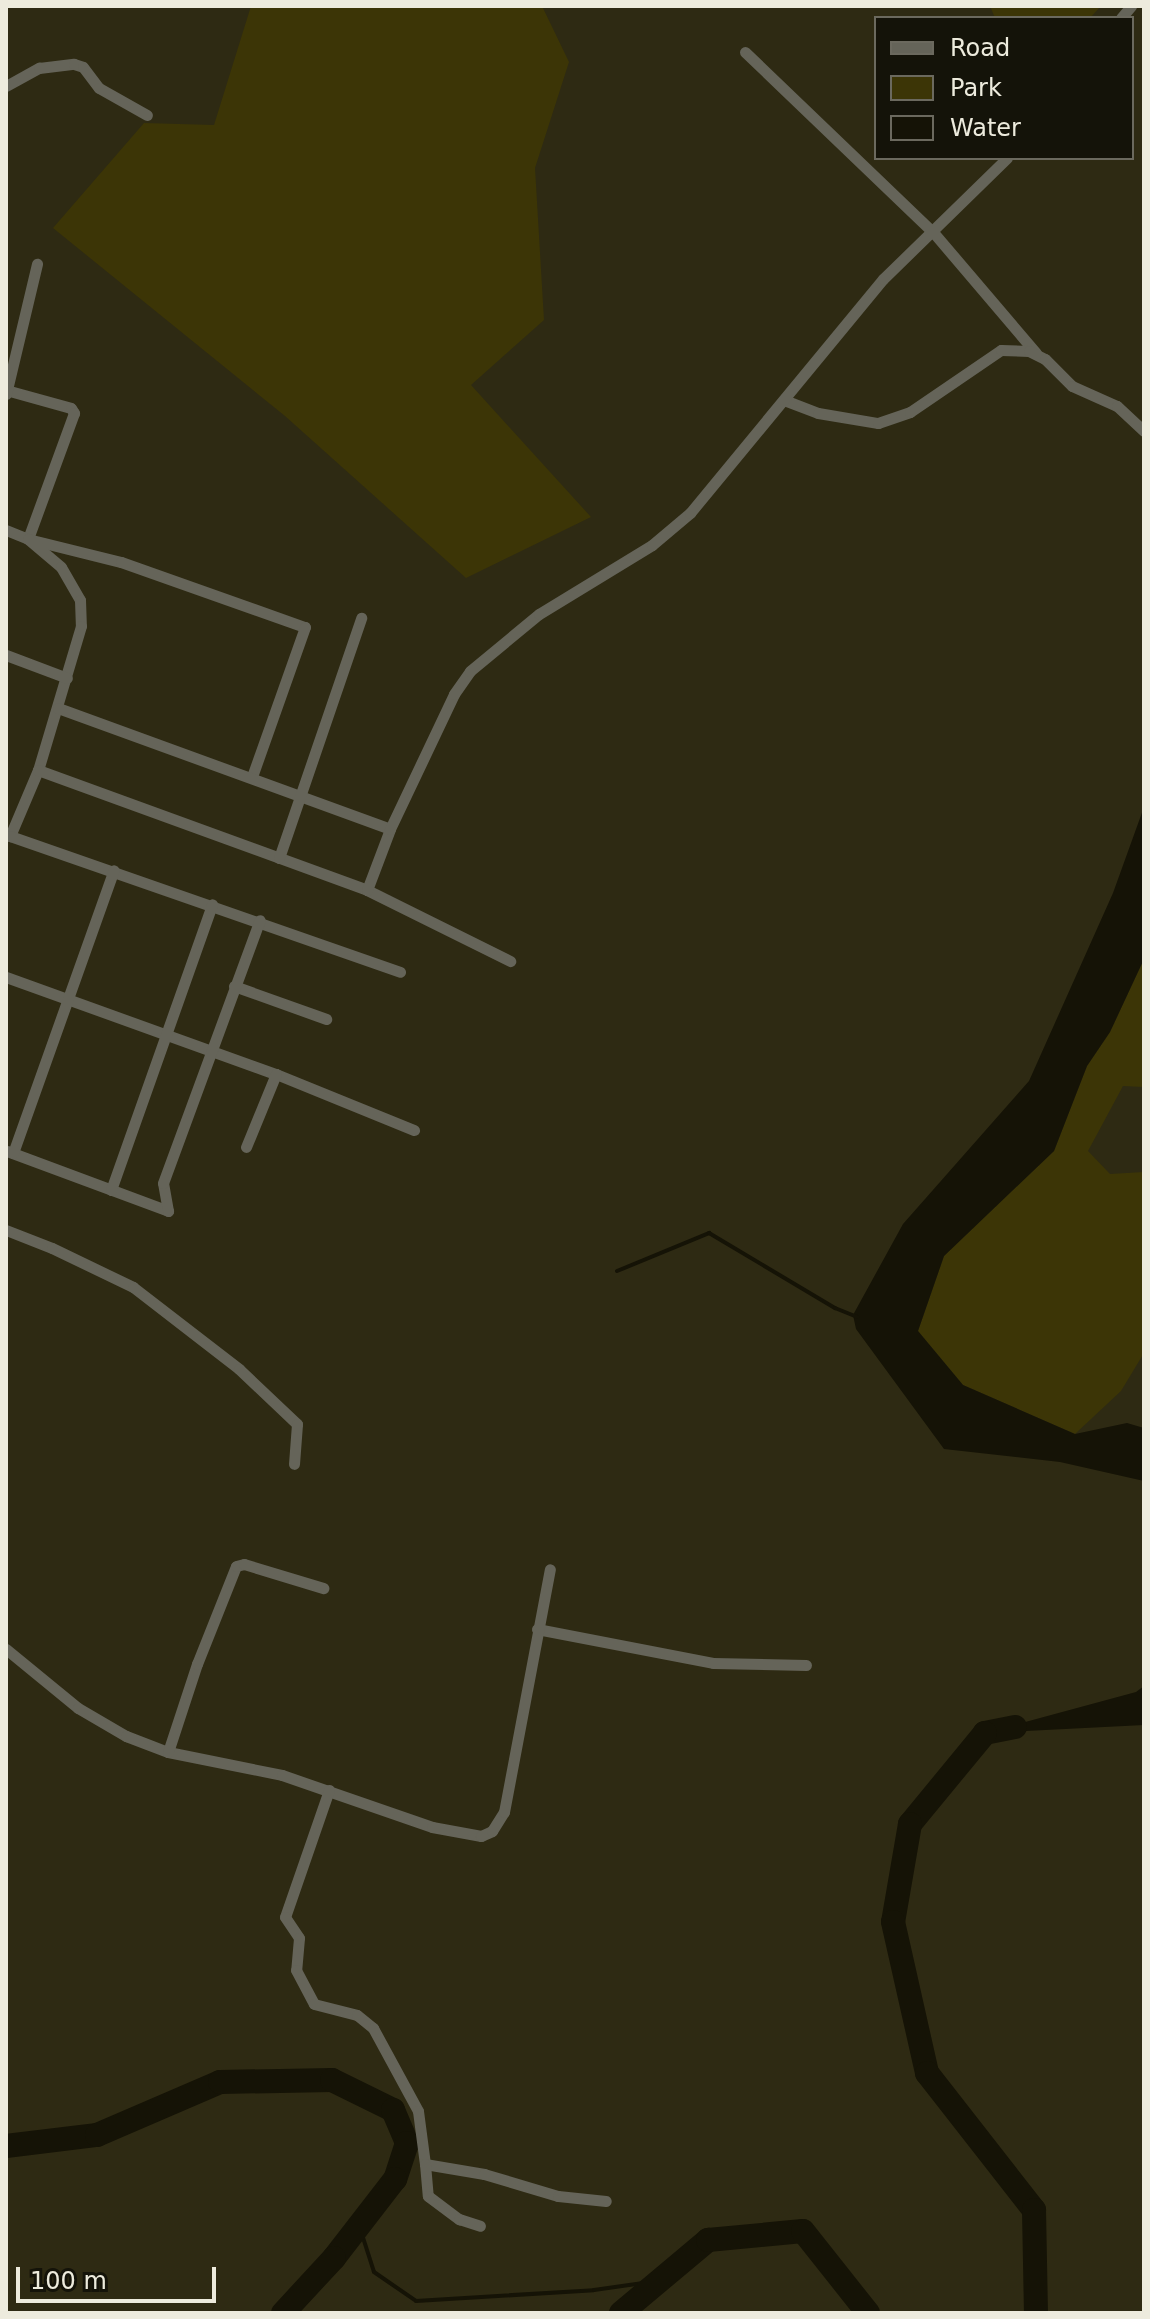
<!DOCTYPE html>
<html>
<head>
<meta charset="utf-8">
<style>
	body { margin:0 }
	#map { position:relative; width:1150px; height:2319px; overflow:hidden; background:#2e2a13; font-family:"DejaVu Sans",sans-serif }
	div>[style] { position:absolute }
	.green>* { inset:0; background:#3c3506 }
	.water>* { inset:0; background:#151306 }
	.stream>* { height:4px; margin:-2px; padding:0 2px; transform-origin:2px; border-radius:2px; background:#151306 }
	.river>* { height:24px; margin:-12px; padding:0 12px; transform-origin:12px; border-radius:12px; background:#151306 }
	.minor>* { height:11px; margin:-5.5px; padding:0 5.5px; transform-origin:5.5px; border-radius:5.5px; background:#656459 }
	span { translate:-50% -50%; white-space:nowrap; text-align:center; line-height:1.15; -webkit-text-stroke:7px #141309; paint-order:stroke }
	.frame { position:absolute; inset:0; border:8px solid #edebdd; pointer-events:none }
	.legend { position:absolute; left:874px; top:16px; width:260px; height:144px; box-sizing:border-box; background:#141309; border:2px solid #6b695e; margin:0; padding:10px 14px; list-style:none; font-size:24px; color:#edebdd }
	.legend li { display:flex; align-items:center; gap:16px; height:40px }
	.legend b { width:40px; border:2px solid #6b695e }
	.scale { position:absolute; left:16px; top:2267px; width:200px; height:36px; box-sizing:border-box; border:4px solid #edebdd; border-top:0; padding-left:10px; font-size:24px; line-height:28px; white-space:nowrap; color:#edebdd; -webkit-text-stroke:6px #141309; paint-order:stroke }
</style>
</head>
<body>
<div id="map">
	<div class="green">
		<i style="clip-path:polygon(251px 6px,542px 6px,569px 62px,535px 168px,544px 320px,471px 385px,591px 517px,466px 578px,285px 416px,53px 228px,144px 123px,214px 125px)"></i>
		<i style="clip-path:polygon(990px 6px,1101px 6px,1090px 18px,995px 18px)"></i>
		<i style="clip-path:polygon(1144px 959px,1144px 1087px,1123px 1086px,1088px 1151px,1110px 1174px,1144px 1172px,1144px 1353px,1121px 1391px,1075px 1434px,963px 1385px,918px 1331px,944px 1256px,1054px 1151px,1087px 1066px,1110px 1032px)"></i>
	</div>
	<div class="water">
		<i style="clip-path:polygon(1144px 807px,1144px 959px,1110px 1032px,1087px 1066px,1054px 1151px,944px 1256px,918px 1331px,963px 1385px,1075px 1434px,1127px 1423px,1144px 1428px,1144px 1481px,1060px 1462px,944px 1449px,856px 1329px,853px 1315px,903px 1224px,1029px 1081px,1113px 893px)"></i>
		<i style="clip-path:polygon(1144px 1686px,1144px 1725px,985px 1733px,1136px 1692px)"></i>
	</div>
	<div class="stream">
		<i style="left:617px;top:1271px;width:100px;rotate:-22.4deg"></i>
		<i style="left:709px;top:1233px;width:147px;rotate:30.8deg"></i>
		<i style="left:835px;top:1308px;width:24px;rotate:22deg"></i>
		<i style="left:359px;top:2225px;width:49px;rotate:72.3deg"></i>
		<i style="left:374px;top:2272px;width:51px;rotate:34.6deg"></i>
		<i style="left:416px;top:2301px;width:178px;rotate:-3.5deg"></i>
		<i style="left:594px;top:2290px;width:64px;rotate:-8.1deg"></i>
	</div>
	<div class="river">
		<i style="left:1015px;top:1727px;width:31px;rotate:169deg"></i>
		<i style="left:985px;top:1733px;width:118px;rotate:129.5deg"></i>
		<i style="left:910px;top:1824px;width:99px;rotate:99.8deg"></i>
		<i style="left:893px;top:1922px;width:155px;rotate:77.3deg"></i>
		<i style="left:927px;top:2073px;width:174px;rotate:52deg"></i>
		<i style="left:1034px;top:2210px;width:103px;rotate:88.9deg"></i>
		<i style="left:6px;top:2146px;width:92px;rotate:-6.9deg"></i>
		<i style="left:97px;top:2135px;width:134px;rotate:-23.3deg"></i>
		<i style="left:220px;top:2082px;width:112px;rotate:-1deg"></i>
		<i style="left:332px;top:2080px;width:68px;rotate:26.2deg"></i>
		<i style="left:393px;top:2110px;width:36px;rotate:67deg"></i>
		<i style="left:407px;top:2143px;width:38px;rotate:108deg"></i>
		<i style="left:395px;top:2179px;width:100px;rotate:127.7deg"></i>
		<i style="left:334px;top:2258px;width:75px;rotate:132.8deg"></i>
		<i style="left:621px;top:2313px;width:114px;rotate:-40deg"></i>
		<i style="left:708px;top:2240px;width:95px;rotate:-5.4deg"></i>
		<i style="left:803px;top:2231px;width:105px;rotate:51.6deg"></i>
	</div>
	<div class="minor">
		<i style="left:1121px;top:18px;width:16px;rotate:-50deg"></i>
		<i style="left:745px;top:52px;width:260px;rotate:43.8deg"></i>
		<i style="left:933px;top:232px;width:159px;rotate:49.6deg"></i>
		<i style="left:6px;top:86px;width:38px;rotate:-29deg"></i>
		<i style="left:39px;top:68px;width:35px;rotate:-7deg"></i>
		<i style="left:74px;top:64px;width:9px;rotate:18deg"></i>
		<i style="left:83px;top:67px;width:26px;rotate:53deg"></i>
		<i style="left:99px;top:88px;width:55px;rotate:29.4deg"></i>
		<i style="left:6px;top:390px;width:67px;rotate:15.5deg"></i>
		<i style="left:71px;top:408px;width:6px;rotate:59deg"></i>
		<i style="left:74px;top:413px;width:134px;rotate:110.1deg"></i>
		<i style="left:28px;top:539px;width:96px;rotate:13.9deg"></i>
		<i style="left:121px;top:562px;width:195px;rotate:19.5deg"></i>
		<i style="left:305px;top:627px;width:159px;rotate:109.5deg"></i>
		<i style="left:6px;top:394px;width:134px;rotate:-76.6deg"></i>
		<i style="left:784px;top:400px;width:36px;rotate:21deg"></i>
		<i style="left:818px;top:413px;width:61px;rotate:9.5deg"></i>
		<i style="left:878px;top:423px;width:34px;rotate:-19deg"></i>
		<i style="left:910px;top:412px;width:110px;rotate:-34.3deg"></i>
		<i style="left:1001px;top:350px;width:28px;rotate:2deg"></i>
		<i style="left:1029px;top:351px;width:18px;rotate:27deg"></i>
		<i style="left:1045px;top:359px;width:38px;rotate:45deg"></i>
		<i style="left:1072px;top:386px;width:49px;rotate:24deg"></i>
		<i style="left:1117px;top:406px;width:37px;rotate:43deg"></i>
		<i style="left:6px;top:530px;width:24px;rotate:22deg"></i>
		<i style="left:28px;top:539px;width:43px;rotate:40.3deg"></i>
		<i style="left:61px;top:567px;width:38px;rotate:60deg"></i>
		<i style="left:80px;top:600px;width:26px;rotate:88deg"></i>
		<i style="left:81px;top:626px;width:150px;rotate:106.6deg"></i>
		<i style="left:38px;top:770px;width:72px;rotate:113deg"></i>
		<i style="left:10px;top:836px;width:413px;rotate:19.2deg"></i>
		<i style="left:6px;top:655px;width:65px;rotate:20.7deg"></i>
		<i style="left:58px;top:708px;width:353px;rotate:20deg"></i>
		<i style="left:38px;top:770px;width:350px;rotate:20deg"></i>
		<i style="left:367px;top:890px;width:160px;rotate:26.4deg"></i>
		<i style="left:279px;top:858px;width:254px;rotate:-71.1deg"></i>
		<i style="left:367px;top:890px;width:65px;rotate:-69.3deg"></i>
		<i style="left:390px;top:829px;width:149px;rotate:-64.6deg"></i>
		<i style="left:454px;top:694px;width:28px;rotate:-55deg"></i>
		<i style="left:470px;top:671px;width:89px;rotate:-39.6deg"></i>
		<i style="left:539px;top:614px;width:132px;rotate:-31.4deg"></i>
		<i style="left:652px;top:545px;width:50px;rotate:-40.1deg"></i>
		<i style="left:690px;top:513px;width:303px;rotate:-50.5deg"></i>
		<i style="left:883px;top:279px;width:173px;rotate:-44.3deg"></i>
		<i style="left:6px;top:977px;width:287px;rotate:19.8deg"></i>
		<i style="left:276px;top:1074px;width:149px;rotate:22.1deg"></i>
		<i style="left:234px;top:986px;width:98px;rotate:19.7deg"></i>
		<i style="left:246px;top:1147px;width:79px;rotate:-67.7deg"></i>
		<i style="left:7px;top:1151px;width:172px;rotate:20.4deg"></i>
		<i style="left:13px;top:1153px;width:300px;rotate:-70.4deg"></i>
		<i style="left:111px;top:1190px;width:303px;rotate:-70.5deg"></i>
		<i style="left:168px;top:1211px;width:28px;rotate:-100deg"></i>
		<i style="left:163px;top:1183px;width:280px;rotate:-69.8deg"></i>
		<i style="left:6px;top:1230px;width:49px;rotate:21.4deg"></i>
		<i style="left:52px;top:1248px;width:90px;rotate:25.7deg"></i>
		<i style="left:133px;top:1287px;width:134px;rotate:37.7deg"></i>
		<i style="left:239px;top:1369px;width:80px;rotate:43.5deg"></i>
		<i style="left:297px;top:1424px;width:40px;rotate:94.3deg"></i>
		<i style="left:537px;top:1629px;width:179px;rotate:10.9deg"></i>
		<i style="left:713px;top:1663px;width:93px;rotate:1.2deg"></i>
		<i style="left:6px;top:1649px;width:93px;rotate:39.3deg"></i>
		<i style="left:78px;top:1708px;width:56px;rotate:30.3deg"></i>
		<i style="left:126px;top:1736px;width:45px;rotate:20.9deg"></i>
		<i style="left:168px;top:1752px;width:116px;rotate:11.4deg"></i>
		<i style="left:282px;top:1775px;width:159px;rotate:19.1deg"></i>
		<i style="left:432px;top:1827px;width:50px;rotate:10.4deg"></i>
		<i style="left:481px;top:1836px;width:12px;rotate:-24deg"></i>
		<i style="left:492px;top:1831px;width:22px;rotate:-58deg"></i>
		<i style="left:504px;top:1812px;width:247px;rotate:-79.3deg"></i>
		<i style="left:168px;top:1752px;width:93px;rotate:-71.8deg"></i>
		<i style="left:197px;top:1664px;width:105px;rotate:-68.3deg"></i>
		<i style="left:236px;top:1566px;width:8px;rotate:-14deg"></i>
		<i style="left:244px;top:1564px;width:83px;rotate:16.9deg"></i>
		<i style="left:329px;top:1790px;width:134px;rotate:109.1deg"></i>
		<i style="left:285px;top:1917px;width:25px;rotate:56deg"></i>
		<i style="left:299px;top:1938px;width:32px;rotate:95deg"></i>
		<i style="left:296px;top:1970px;width:38px;rotate:62deg"></i>
		<i style="left:314px;top:2004px;width:44px;rotate:14.3deg"></i>
		<i style="left:357px;top:2015px;width:21px;rotate:39deg"></i>
		<i style="left:373px;top:2028px;width:94px;rotate:61.5deg"></i>
		<i style="left:418px;top:2111px;width:53px;rotate:82.5deg"></i>
		<i style="left:425px;top:2164px;width:60px;rotate:9.6deg"></i>
		<i style="left:484px;top:2174px;width:77px;rotate:16.6deg"></i>
		<i style="left:558px;top:2196px;width:48px;rotate:5.9deg"></i>
		<i style="left:425px;top:2164px;width:32px;rotate:85deg"></i>
		<i style="left:428px;top:2196px;width:39px;rotate:37deg"></i>
		<i style="left:459px;top:2219px;width:22px;rotate:18deg"></i>
	</div>
	<div class="frame"></div>
	<ul class="legend">
	<li><b style="height:10px;background:#656459"></b>Road</li>
	<li><b style="height:22px;background:#3c3506"></b>Park</li>
	<li><b style="height:22px;background:#151306"></b>Water</li>
	</ul>
	<div class="scale">100 m</div>
</div>
</body>
</html>
